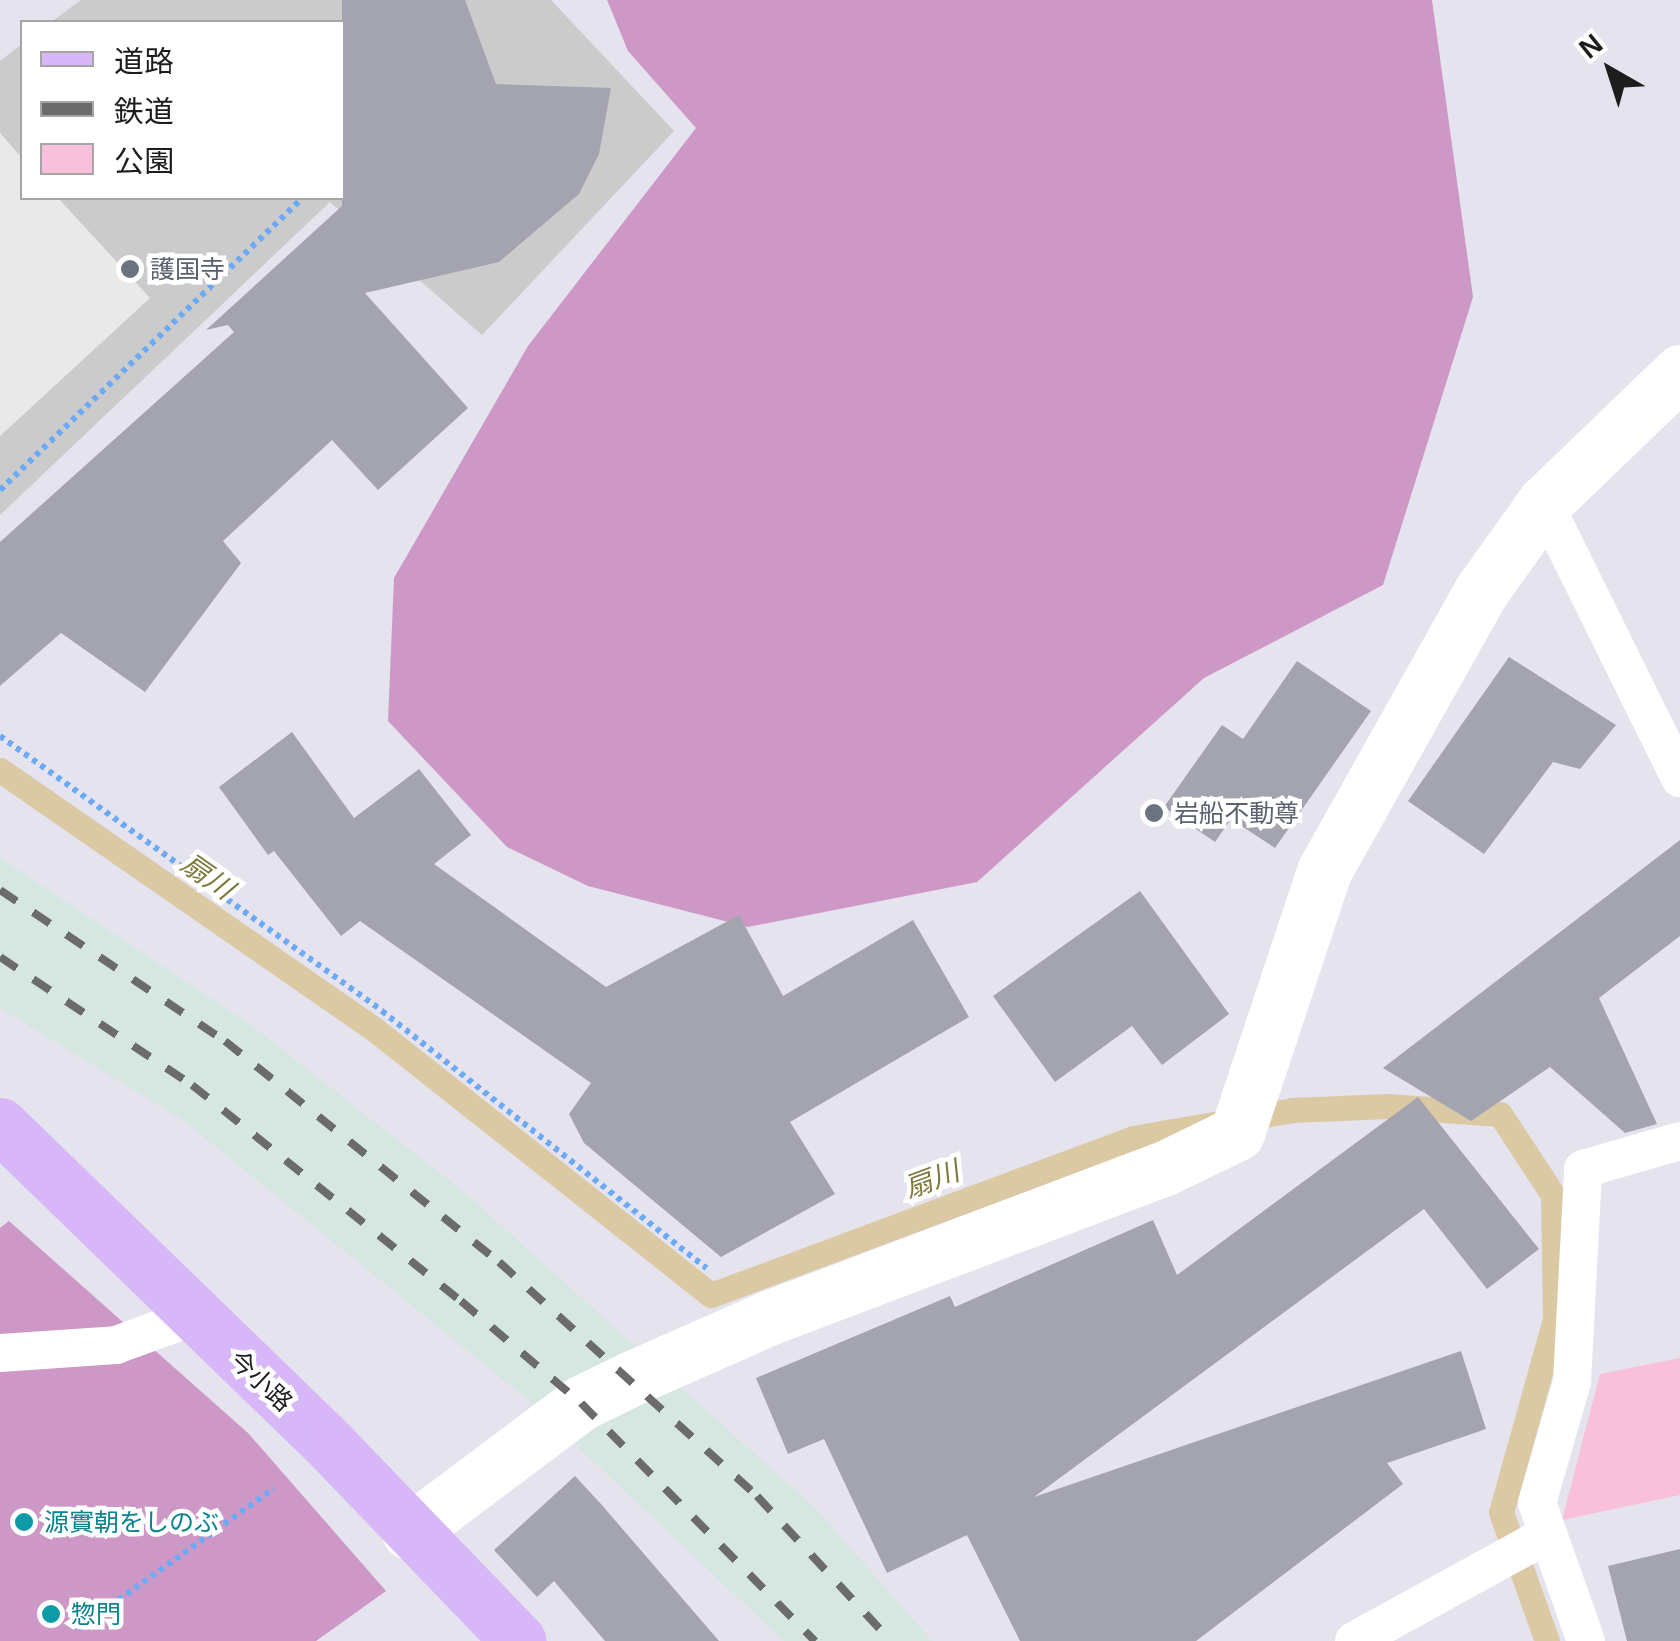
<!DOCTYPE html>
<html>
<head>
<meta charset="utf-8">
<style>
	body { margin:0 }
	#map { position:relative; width:1680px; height:1641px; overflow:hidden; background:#e4e3ee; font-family:Helvetica,"Noto Sans JP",sans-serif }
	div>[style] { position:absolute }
	.industrial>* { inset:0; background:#d5e7e0 }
	.religious>* { inset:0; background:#cbcbcb }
	.forest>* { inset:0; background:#cd98c5 }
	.park>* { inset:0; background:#f8c0db }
	.parking>* { inset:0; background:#e9e9e9 }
	.stream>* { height:25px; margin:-12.5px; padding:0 12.5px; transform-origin:12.5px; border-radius:12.5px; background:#dbc9a4 }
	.building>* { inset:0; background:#a3a4af }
	.path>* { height:6px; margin-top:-3px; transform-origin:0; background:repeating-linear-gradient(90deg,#6caaf6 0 5px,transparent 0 10px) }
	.lane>* { height:38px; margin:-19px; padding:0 19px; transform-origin:19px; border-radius:19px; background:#fff }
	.street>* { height:55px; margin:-27.5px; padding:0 27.5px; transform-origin:27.5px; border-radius:27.5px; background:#fff }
	.secondary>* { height:55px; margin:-27.5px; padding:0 27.5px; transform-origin:27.5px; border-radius:27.5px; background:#d7b7f8 }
	.rail>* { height:8px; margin-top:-4px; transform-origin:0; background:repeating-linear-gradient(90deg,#6b6b6b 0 20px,transparent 0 40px) }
	.dots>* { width:28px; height:28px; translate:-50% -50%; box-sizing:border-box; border:5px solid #fff; border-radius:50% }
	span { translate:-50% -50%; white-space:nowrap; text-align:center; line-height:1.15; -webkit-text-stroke:9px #fff; paint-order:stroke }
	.worship-label { font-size:25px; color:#5b616d }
	.left { translate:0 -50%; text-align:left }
	.street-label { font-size:25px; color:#1d1d1d }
	.culture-label { font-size:25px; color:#0d838f }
	.water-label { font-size:28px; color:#7c793a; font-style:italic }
	.legend { position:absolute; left:20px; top:20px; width:325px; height:180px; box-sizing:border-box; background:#fff; border:2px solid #a5a5a5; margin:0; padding:12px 18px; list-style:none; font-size:30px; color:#1d1d1d }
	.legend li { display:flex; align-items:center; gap:20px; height:50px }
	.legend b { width:50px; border:2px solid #a5a5a5 }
	.north { position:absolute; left:1560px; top:20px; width:100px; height:100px; -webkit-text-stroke:8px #fff; paint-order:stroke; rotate:321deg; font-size:28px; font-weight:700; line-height:40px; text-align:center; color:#1d1d1d }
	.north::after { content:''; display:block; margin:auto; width:35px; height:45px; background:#1d1d1d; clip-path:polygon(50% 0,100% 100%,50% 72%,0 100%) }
</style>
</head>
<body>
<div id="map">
	<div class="industrial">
		<i style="clip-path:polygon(0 858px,252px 1026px,464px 1192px,816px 1509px,932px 1641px,784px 1641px,525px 1397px,181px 1119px,0 1008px)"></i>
	</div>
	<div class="religious">
		<i style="clip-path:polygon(81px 0,551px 0,674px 131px,482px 335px,330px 202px,0 515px,0 61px,22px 44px,22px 198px,342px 198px,342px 22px,51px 22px)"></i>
	</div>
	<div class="forest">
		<i style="clip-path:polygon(607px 0,1432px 0,1473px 297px,1383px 585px,1204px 678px,977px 882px,748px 927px,588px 886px,507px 847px,388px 721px,394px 578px,528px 346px,696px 128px,628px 51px)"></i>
		<i style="clip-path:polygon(9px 1221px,248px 1433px,386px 1591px,316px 1641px,0 1641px,0 1228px)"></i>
	</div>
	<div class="park">
		<i style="clip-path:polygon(1680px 1358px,1680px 1495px,1562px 1520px,1600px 1374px)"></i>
	</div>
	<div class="parking">
		<i style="clip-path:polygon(0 133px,22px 158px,22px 198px,58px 198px,150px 298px,0 436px)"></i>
	</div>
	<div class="stream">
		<i style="left:0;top:770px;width:455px;rotate:34.7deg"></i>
		<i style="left:374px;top:1029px;width:429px;rotate:38.3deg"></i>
		<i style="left:711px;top:1295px;width:450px;rotate:-20.4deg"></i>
		<i style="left:1133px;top:1138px;width:162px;rotate:-9.9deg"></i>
		<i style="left:1293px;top:1110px;width:95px;rotate:-2.4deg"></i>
		<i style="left:1388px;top:1106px;width:112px;rotate:4.1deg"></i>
		<i style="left:1500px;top:1114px;width:97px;rotate:56.8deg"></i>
		<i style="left:1553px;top:1195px;width:124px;rotate:89.1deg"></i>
		<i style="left:1555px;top:1319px;width:200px;rotate:105.6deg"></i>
		<i style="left:1501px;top:1512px;width:137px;rotate:70.4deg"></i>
	</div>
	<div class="building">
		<i style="clip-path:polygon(342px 0,465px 0,496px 84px,611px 88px,599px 154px,579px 194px,499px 262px,365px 293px,468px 408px,378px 490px,332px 440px,223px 541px,241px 563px,145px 692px,61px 633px,0 686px,0 542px,234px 332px,228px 325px,206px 330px,342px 206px)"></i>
		<i style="clip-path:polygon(1509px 657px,1616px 725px,1580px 769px,1553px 762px,1484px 854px,1408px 801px)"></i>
		<i style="clip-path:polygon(1297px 661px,1371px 711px,1275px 848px,1231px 819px,1215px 842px,1164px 807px,1222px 725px,1243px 739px)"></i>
		<i style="clip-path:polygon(292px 732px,354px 818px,419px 769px,471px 835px,434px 864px,606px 987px,739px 915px,783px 996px,913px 920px,969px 1017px,790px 1122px,835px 1194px,721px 1257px,584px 1143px,569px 1114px,591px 1083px,360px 921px,341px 936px,274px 851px,268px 855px,219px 787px)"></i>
		<i style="clip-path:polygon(1680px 840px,1680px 936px,1599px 998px,1657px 1124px,1625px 1133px,1550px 1067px,1471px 1121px,1383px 1068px)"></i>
		<i style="clip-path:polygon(1140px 891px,1229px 1014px,1162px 1065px,1132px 1026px,1055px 1082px,993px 996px)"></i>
		<i style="clip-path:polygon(1418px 1097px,1539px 1249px,1487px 1289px,1424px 1209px,1034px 1497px,1461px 1351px,1486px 1429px,1387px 1463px,1403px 1484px,1196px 1641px,1020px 1641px,967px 1535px,887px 1573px,824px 1439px,788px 1454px,756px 1378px,950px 1296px,955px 1307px,1153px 1220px,1177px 1275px)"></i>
		<i style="clip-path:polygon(575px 1476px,601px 1504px,719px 1641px,605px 1641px,554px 1581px,537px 1597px,494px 1550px)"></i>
		<i style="clip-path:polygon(1680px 1549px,1680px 1641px,1627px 1641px,1608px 1566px)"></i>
	</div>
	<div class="path">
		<i style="left:0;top:490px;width:420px;rotate:-44deg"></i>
		<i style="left:0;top:736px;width:471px;rotate:35.7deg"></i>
		<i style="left:382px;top:1011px;width:414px;rotate:38.4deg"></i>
		<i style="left:78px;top:1629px;width:241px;rotate:-35.7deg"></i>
	</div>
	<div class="lane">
		<i style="left:1544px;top:503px;width:307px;rotate:63.7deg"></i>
		<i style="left:0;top:1353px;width:116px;rotate:-3.9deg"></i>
		<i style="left:116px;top:1345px;width:82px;rotate:-20deg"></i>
		<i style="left:1354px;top:1641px;width:218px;rotate:-28.8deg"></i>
		<i style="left:1586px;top:1641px;width:146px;rotate:-109.5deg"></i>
		<i style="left:1537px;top:1503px;width:126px;rotate:-73.9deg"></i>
		<i style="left:1572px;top:1382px;width:213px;rotate:-87deg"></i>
		<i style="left:1583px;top:1169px;width:101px;rotate:-16.1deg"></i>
	</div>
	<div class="street">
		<i style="left:409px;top:1532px;width:215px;rotate:-36.9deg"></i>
		<i style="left:581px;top:1403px;width:55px;rotate:-26.1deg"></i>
		<i style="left:630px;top:1379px;width:151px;rotate:-23.8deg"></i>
		<i style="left:768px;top:1318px;width:422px;rotate:-20.7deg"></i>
		<i style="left:1163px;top:1169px;width:82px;rotate:-25.9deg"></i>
		<i style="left:1237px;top:1133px;width:276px;rotate:-71.6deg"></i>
		<i style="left:1324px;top:871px;width:322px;rotate:-60.7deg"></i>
		<i style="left:1482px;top:590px;width:107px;rotate:-54.5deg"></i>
		<i style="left:1544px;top:503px;width:189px;rotate:-43.9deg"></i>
	</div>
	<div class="secondary">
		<i style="left:0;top:1125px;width:463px;rotate:44.1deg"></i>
		<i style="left:332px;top:1447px;width:269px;rotate:46.1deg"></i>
	</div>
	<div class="rail">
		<i style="left:0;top:890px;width:271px;rotate:33.9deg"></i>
		<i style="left:225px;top:1041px;width:352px;rotate:38.9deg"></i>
		<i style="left:499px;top:1262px;width:348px;rotate:42.2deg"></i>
		<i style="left:757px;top:1496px;width:197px;rotate:47.3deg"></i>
		<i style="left:0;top:957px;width:231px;rotate:33.7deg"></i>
		<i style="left:192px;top:1085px;width:345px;rotate:38.8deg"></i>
		<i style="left:461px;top:1301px;width:157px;rotate:40.4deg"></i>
		<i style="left:581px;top:1403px;width:334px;rotate:45.5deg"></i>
	</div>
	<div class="dots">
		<i style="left:130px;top:269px;background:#6b7280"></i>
		<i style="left:1154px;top:813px;background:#6b7280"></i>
		<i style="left:24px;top:1522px;background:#0f9aa8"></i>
		<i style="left:51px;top:1614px;background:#0f9aa8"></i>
	</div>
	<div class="worship-label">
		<span class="left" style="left:150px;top:269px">護国寺</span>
		<span class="left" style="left:1174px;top:813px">岩船不動尊</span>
	</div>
	<div class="street-label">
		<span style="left:261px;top:1381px;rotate:43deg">今小路</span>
	</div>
	<div class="culture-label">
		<span class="left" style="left:44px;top:1522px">源實朝をしのぶ</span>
		<span class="left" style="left:71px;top:1614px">惣門</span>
	</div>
	<div class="water-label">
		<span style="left:207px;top:877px;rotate:35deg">扇川</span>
		<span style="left:932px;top:1180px;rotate:-20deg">扇川</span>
	</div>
	<ul class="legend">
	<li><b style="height:12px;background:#d7b7f8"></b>道路</li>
	<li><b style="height:12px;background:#6b6b6b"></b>鉄道</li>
	<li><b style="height:28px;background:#f8c0db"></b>公園</li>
	</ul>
	<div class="north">N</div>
</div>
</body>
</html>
